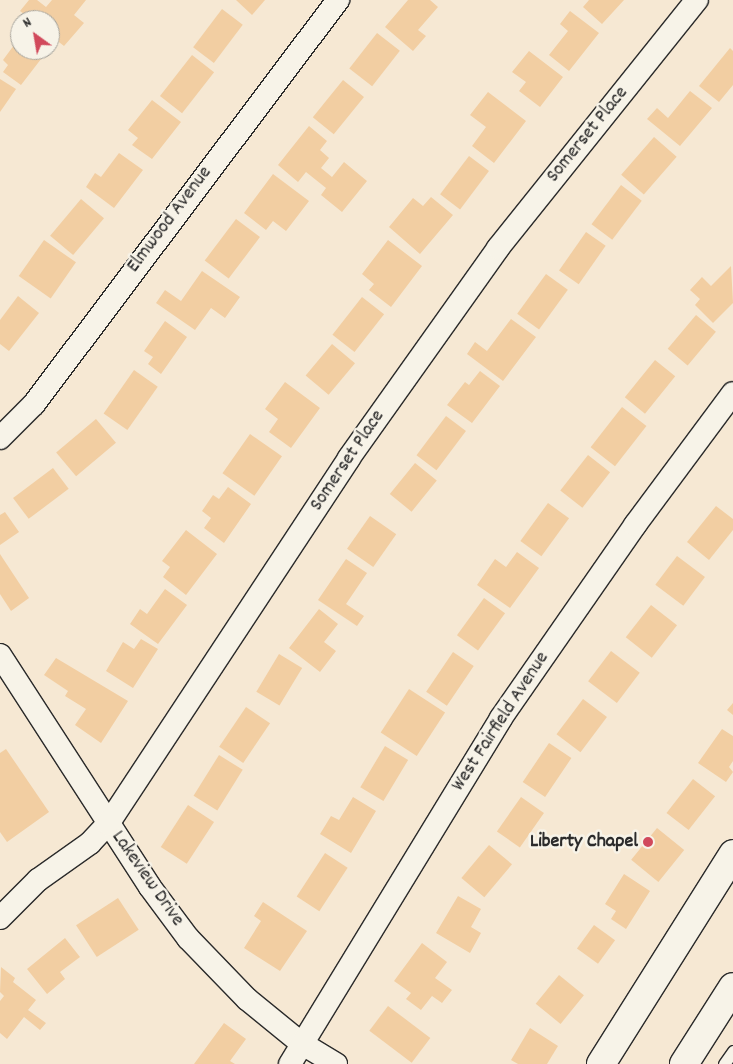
<!DOCTYPE html>
<html>
<head>
<meta charset="utf-8">
<style>
	body { margin:0 }
	#map { position:relative; width:733px; height:1064px; overflow:hidden; background:#f6e8d3; font-family:Dekko,sans-serif }
	div>[style] { position:absolute }
	.building>* { inset:0; background:#f2cea2; transform-origin:0 0 }
	.roads { filter:drop-shadow(1px 0 #2b2b2b) drop-shadow(-1px 0 #2b2b2b) drop-shadow(0 1px #2b2b2b) drop-shadow(0 -1px #2b2b2b) }
	.service>* { height:11px; margin:-5.5px; padding:0 5.5px; transform-origin:5.5px; border-radius:5.5px; background:#f7f3e8 }
	.minor>* { height:22px; margin:-11px; padding:0 11px; transform-origin:11px; border-radius:11px; background:#f7f3e8 }
	.tertiary>* { height:28px; margin:-14px; padding:0 14px; transform-origin:14px; border-radius:14px; background:#f7f3e8 }
	.dots>* { width:14px; height:14px; translate:-50% -50%; box-sizing:border-box; border:2px solid #f7f3e8; border-radius:50% }
	span { translate:-50% -50%; white-space:nowrap; text-align:center; line-height:1.15; -webkit-text-stroke:5px #f7f3e8; paint-order:stroke }
	.street-label { font-size:20px; color:#2b2b2b }
	.poi-label { font-size:20px; color:#2b2b2b; font-weight:700 }
	.right { translate:-100% -50%; text-align:right }
	.north { position:absolute; left:10px; top:10px; width:50px; height:50px; box-sizing:border-box; background:#f7f3e8; border:1px solid #a5a39c; border-radius:50%; rotate:328deg; font-size:14px; font-weight:700; line-height:20px; text-align:center; color:#2b2b2b }
	.north::after { content:''; display:block; margin:auto; width:18px; height:22px; background:#d1495b; clip-path:polygon(50% 0,100% 100%,50% 72%,0 100%) }
</style>
</head>
<body>
<div id="map">
	<div class="building">
		<i style="clip-path:polygon(29px 0,37px 0,46px 7px,52px 0,86px 0,74px 15px,84px 23px,64px 46px,50px 35px,50px 20px,32px 20px,20px 11px)"></i>
		<i style="clip-path:polygon(236px 0,265px 0,252px 15px)"></i>
		<i style="clip-path:polygon(408px 0,430px 0,438px 7px,418px 30px,426px 36px,413px 51px,385px 27px)"></i>
		<i style="clip-path:polygon(589px 0,624px 0,602px 24px,583px 7px)"></i>
		<i style="left:222px;top:9px;width:26px;height:48px;rotate:37deg"></i>
		<i style="clip-path:polygon(570px 11px,599px 33px,569px 71px,549px 55px,568px 31px,560px 24px)"></i>
		<i style="left:377px;top:33px;width:29px;height:45px;rotate:38deg"></i>
		<i style="clip-path:polygon(20px 37px,20px 50px,48px 50px,21px 85px,3px 72px,8px 65px,3px 60px)"></i>
		<i style="clip-path:polygon(730px 48px,733px 51px,733px 85px,719px 102px,699px 86px)"></i>
		<i style="clip-path:polygon(529px 51px,563px 77px,540px 107px,519px 91px,526px 82px,512px 72px)"></i>
		<i style="left:192px;top:55px;width:28px;height:52px;rotate:38deg"></i>
		<i style="clip-path:polygon(0 79px,16px 89px,0 112px)"></i>
		<i style="left:343px;top:80px;width:27px;height:48px;rotate:39deg"></i>
		<i style="clip-path:polygon(690px 91px,712px 108px,680px 146px,647px 119px,657px 108px,668px 118px)"></i>
		<i style="clip-path:polygon(488px 92px,526px 121px,494px 163px,472px 146px,486px 127px,470px 115px)"></i>
		<i style="clip-path:polygon(152px 100px,181px 122px,152px 159px,132px 145px,138px 138px,128px 130px)"></i>
		<i style="clip-path:polygon(309px 126px,327px 141px,320px 150px,329px 158px,321px 168px,332px 177px,344px 162px,367px 181px,342px 212px,321px 195px,326px 188px,306px 172px,298px 182px,278px 165px)"></i>
		<i style="left:654px;top:137px;width:30px;height:50px;rotate:41deg"></i>
		<i style="clip-path:polygon(119px 153px,143px 170px,114px 208px,86px 187px,95px 173px,101px 177px)"></i>
		<i style="left:469px;top:156px;width:25px;height:48px;rotate:37deg"></i>
		<i style="clip-path:polygon(273px 174px,309px 201px,286px 231px,273px 221px,266px 230px,244px 213px)"></i>
		<i style="left:621px;top:185px;width:26px;height:49px;rotate:37deg"></i>
		<i style="clip-path:polygon(431px 197px,453px 215px,420px 254px,389px 227px,413px 198px,423px 206px)"></i>
		<i style="left:81px;top:199px;width:30px;height:48px;rotate:40deg"></i>
		<i style="left:236px;top:219px;width:30px;height:52px;rotate:37deg"></i>
		<i style="left:586px;top:232px;width:24px;height:47px;rotate:35deg"></i>
		<i style="left:44px;top:240px;width:39px;height:44px;rotate:35deg"></i>
		<i style="clip-path:polygon(388px 240px,422px 266px,391px 307px,369px 290px,374px 284px,362px 274px)"></i>
		<i style="clip-path:polygon(731px 266px,733px 303px,713px 323px,695px 305px,700px 299px,690px 290px,702px 277px,711px 286px)"></i>
		<i style="clip-path:polygon(202px 271px,240px 297px,225px 318px,211px 308px,195px 330px,156px 303px,165px 290px,181px 301px)"></i>
		<i style="left:546px;top:274px;width:27px;height:49px;rotate:36deg"></i>
		<i style="clip-path:polygon(18px 296px,39px 313px,9px 351px,0 344px,0 320px)"></i>
		<i style="left:362px;top:297px;width:28px;height:48px;rotate:38deg"></i>
		<i style="left:696px;top:315px;width:26px;height:44px;rotate:40deg"></i>
		<i style="clip-path:polygon(511px 319px,536px 337px,503px 381px,467px 354px,475px 342px,487px 351px)"></i>
		<i style="clip-path:polygon(165px 321px,187px 337px,161px 374px,148px 364px,153px 357px,144px 351px)"></i>
		<i style="left:332px;top:344px;width:30px;height:41px;rotate:40deg"></i>
		<i style="left:655px;top:360px;width:26px;height:48px;rotate:39deg"></i>
		<i style="left:134px;top:370px;width:29px;height:53px;rotate:35deg"></i>
		<i style="clip-path:polygon(480px 371px,500px 386px,472px 423px,447px 405px,465px 382px,469px 385px)"></i>
		<i style="clip-path:polygon(285px 382px,320px 408px,291px 448px,269px 432px,278px 419px,265px 409px)"></i>
		<i style="left:622px;top:407px;width:31px;height:51px;rotate:38deg"></i>
		<i style="left:446px;top:416px;width:25px;height:49px;rotate:37deg"></i>
		<i style="left:96px;top:419px;width:31px;height:52px;rotate:50deg"></i>
		<i style="left:250px;top:434px;width:39px;height:48px;rotate:35deg"></i>
		<i style="left:588px;top:455px;width:28px;height:45px;rotate:38deg"></i>
		<i style="left:415px;top:463px;width:28px;height:40px;rotate:39deg"></i>
		<i style="left:53px;top:468px;width:26px;height:50px;rotate:53deg"></i>
		<i style="clip-path:polygon(228px 487px,251px 504px,224px 543px,204px 528px,211px 518px,202px 511px,213px 495px,219px 499px)"></i>
		<i style="left:548px;top:503px;width:26px;height:47px;rotate:36deg"></i>
		<i style="clip-path:polygon(716px 506px,733px 519px,733px 530px,709px 560px,687px 542px)"></i>
		<i style="clip-path:polygon(5px 512px,19px 532px,0 545px,0 515px)"></i>
		<i style="left:370px;top:516px;width:32px;height:40px;rotate:35deg"></i>
		<i style="clip-path:polygon(186px 530px,217px 554px,186px 595px,163px 577px,170px 567px,162px 561px)"></i>
		<i style="clip-path:polygon(517px 552px,539px 568px,510px 608px,477px 585px,495px 559px,506px 567px)"></i>
		<i style="clip-path:polygon(0 554px,29px 598px,11px 611px,0 594px)"></i>
		<i style="left:677px;top:556px;width:35px;height:36px;rotate:37deg"></i>
		<i style="clip-path:polygon(346px 559px,367px 573px,346px 604px,364px 616px,357px 626px,318px 600px)"></i>
		<i style="clip-path:polygon(165px 589px,187px 605px,158px 644px,130px 624px,140px 609px,147px 614px)"></i>
		<i style="left:484px;top:598px;width:26px;height:46px;rotate:36deg"></i>
		<i style="left:651px;top:605px;width:33px;height:41px;rotate:38deg"></i>
		<i style="clip-path:polygon(319px 609px,338px 624px,324px 642px,336px 651px,320px 672px,289px 648px)"></i>
		<i style="clip-path:polygon(141px 639px,158px 649px,133px 688px,106px 671px,123px 642px,134px 649px)"></i>
		<i style="left:611px;top:651px;width:36px;height:38px;rotate:37deg"></i>
		<i style="left:453px;top:652px;width:25px;height:48px;rotate:34deg"></i>
		<i style="left:279px;top:654px;width:27px;height:44px;rotate:31deg"></i>
		<i style="clip-path:polygon(56px 658px,128px 701px,101px 743px,75px 725px,86px 709px,65px 696px,68px 691px,44px 675px)"></i>
		<i style="left:409px;top:689px;width:43px;height:52px;rotate:33deg"></i>
		<i style="left:583px;top:699px;width:30px;height:44px;rotate:37deg"></i>
		<i style="clip-path:polygon(733px 703px,733px 715px,727px 710px)"></i>
		<i style="left:246px;top:707px;width:29px;height:48px;rotate:34deg"></i>
		<i style="clip-path:polygon(722px 729px,733px 736px,733px 761px,729px 767px,733px 772px,726px 782px,698px 763px)"></i>
		<i style="left:549px;top:743px;width:27px;height:47px;rotate:34deg"></i>
		<i style="left:385px;top:746px;width:27px;height:48px;rotate:31deg"></i>
		<i style="clip-path:polygon(6px 749px,49px 812px,7px 842px,0 832px,0 753px)"></i>
		<i style="left:219px;top:755px;width:28px;height:48px;rotate:32deg"></i>
		<i style="left:693px;top:779px;width:28px;height:43px;rotate:38deg"></i>
		<i style="clip-path:polygon(353px 797px,376px 811px,351px 853px,320px 834px,331px 816px,339px 820px)"></i>
		<i style="left:521px;top:797px;width:28px;height:42px;rotate:35deg"></i>
		<i style="left:188px;top:805px;width:31px;height:50px;rotate:33deg"></i>
		<i style="left:657px;top:828px;width:35px;height:41px;rotate:39deg"></i>
		<i style="left:489px;top:845px;width:30px;height:43px;rotate:40deg"></i>
		<i style="left:325px;top:853px;width:27px;height:52px;rotate:33deg"></i>
		<i style="clip-path:polygon(624px 874px,650px 891px,626px 929px,611px 919px,616px 911px,605px 904px)"></i>
		<i style="clip-path:polygon(458px 896px,481px 909px,471px 927px,481px 933px,470px 953px,436px 933px)"></i>
		<i style="left:118px;top:898px;width:38px;height:50px;rotate:57deg"></i>
		<i style="clip-path:polygon(263px 902px,307px 931px,280px 971px,244px 948px,261px 921px,254px 916px)"></i>
		<i style="left:594px;top:925px;width:26px;height:29px;rotate:36deg"></i>
		<i style="clip-path:polygon(65px 938px,80px 957px,60px 972px,65px 979px,47px 994px,27px 969px)"></i>
		<i style="clip-path:polygon(422px 943px,447px 962px,435px 978px,452px 990px,442px 1003px,432px 996px,421px 1010px,406px 999px,411px 993px,394px 981px)"></i>
		<i style="clip-path:polygon(1px 967px,15px 978px,13px 982px,36px 1000px,28px 1010px,46px 1023px,40px 1030px,24px 1017px,7px 1039px,0 1033px,0 1001px,4px 996px,0 992px)"></i>
		<i style="left:559px;top:975px;width:32px;height:37px;rotate:39deg"></i>
		<i style="left:388px;top:1006px;width:53px;height:31px;rotate:37deg"></i>
		<i style="clip-path:polygon(224px 1023px,246px 1039px,230px 1061px,235px 1064px,194px 1064px)"></i>
		<i style="clip-path:polygon(530px 1028px,558px 1046px,547px 1064px,518px 1064px,511px 1060px)"></i>
	</div>
	<div class="roads">
		<div class="service">
			<i style="left:724px;top:1064px;width:16px;rotate:-55deg"></i>
		</div>
		<div class="minor">
			<i style="left:0;top:438px;width:48px;rotate:-45deg"></i>
			<i style="left:34px;top:404px;width:506px;rotate:-53.04deg"></i>
			<i style="left:0;top:655px;width:276px;rotate:57.1deg"></i>
			<i style="left:150px;top:887px;width:64px;rotate:53.3deg"></i>
			<i style="left:188px;top:938px;width:85px;rotate:46deg"></i>
			<i style="left:247px;top:999px;width:70px;rotate:39.2deg"></i>
			<i style="left:301px;top:1043px;width:41px;rotate:31deg"></i>
			<i style="left:0;top:918px;width:54px;rotate:-45deg"></i>
			<i style="left:38px;top:880px;width:64px;rotate:-35.4deg"></i>
			<i style="left:90px;top:843px;width:26px;rotate:-47deg"></i>
			<i style="left:108px;top:824px;width:438px;rotate:-56.6deg"></i>
			<i style="left:349px;top:458px;width:257px;rotate:-54.6deg"></i>
			<i style="left:498px;top:248px;width:318px;rotate:-51.3deg"></i>
			<i style="left:290px;top:1064px;width:405px;rotate:-58.6deg"></i>
			<i style="left:501px;top:718px;width:235px;rotate:-55.2deg"></i>
			<i style="left:635px;top:525px;width:164px;rotate:-53.4deg"></i>
		</div>
		<div class="tertiary">
			<i style="left:601px;top:1064px;width:248px;rotate:-57.8deg"></i>
			<i style="left:684px;top:1064px;width:91px;rotate:-57.5deg"></i>
		</div>
	</div>
	<div class="dots">
		<i style="left:648px;top:842px;background:#d1495b"></i>
	</div>
	<div class="street-label">
		<span style="left:588px;top:135px;rotate:-51deg">Somerset Place</span>
		<span style="left:170px;top:220px;rotate:-53deg">Elmwood Avenue</span>
		<span style="left:348px;top:461px;rotate:-56deg">Somerset Place</span>
		<span style="left:501px;top:722px;rotate:-57deg">West Fairfield Avenue</span>
		<span style="left:147px;top:879px;rotate:55deg">Lakeview Drive</span>
	</div>
	<div class="poi-label">
		<span class="right" style="left:638px;top:842px">Liberty Chapel</span>
	</div>
	<div class="north">N</div>
</div>
</body>
</html>
